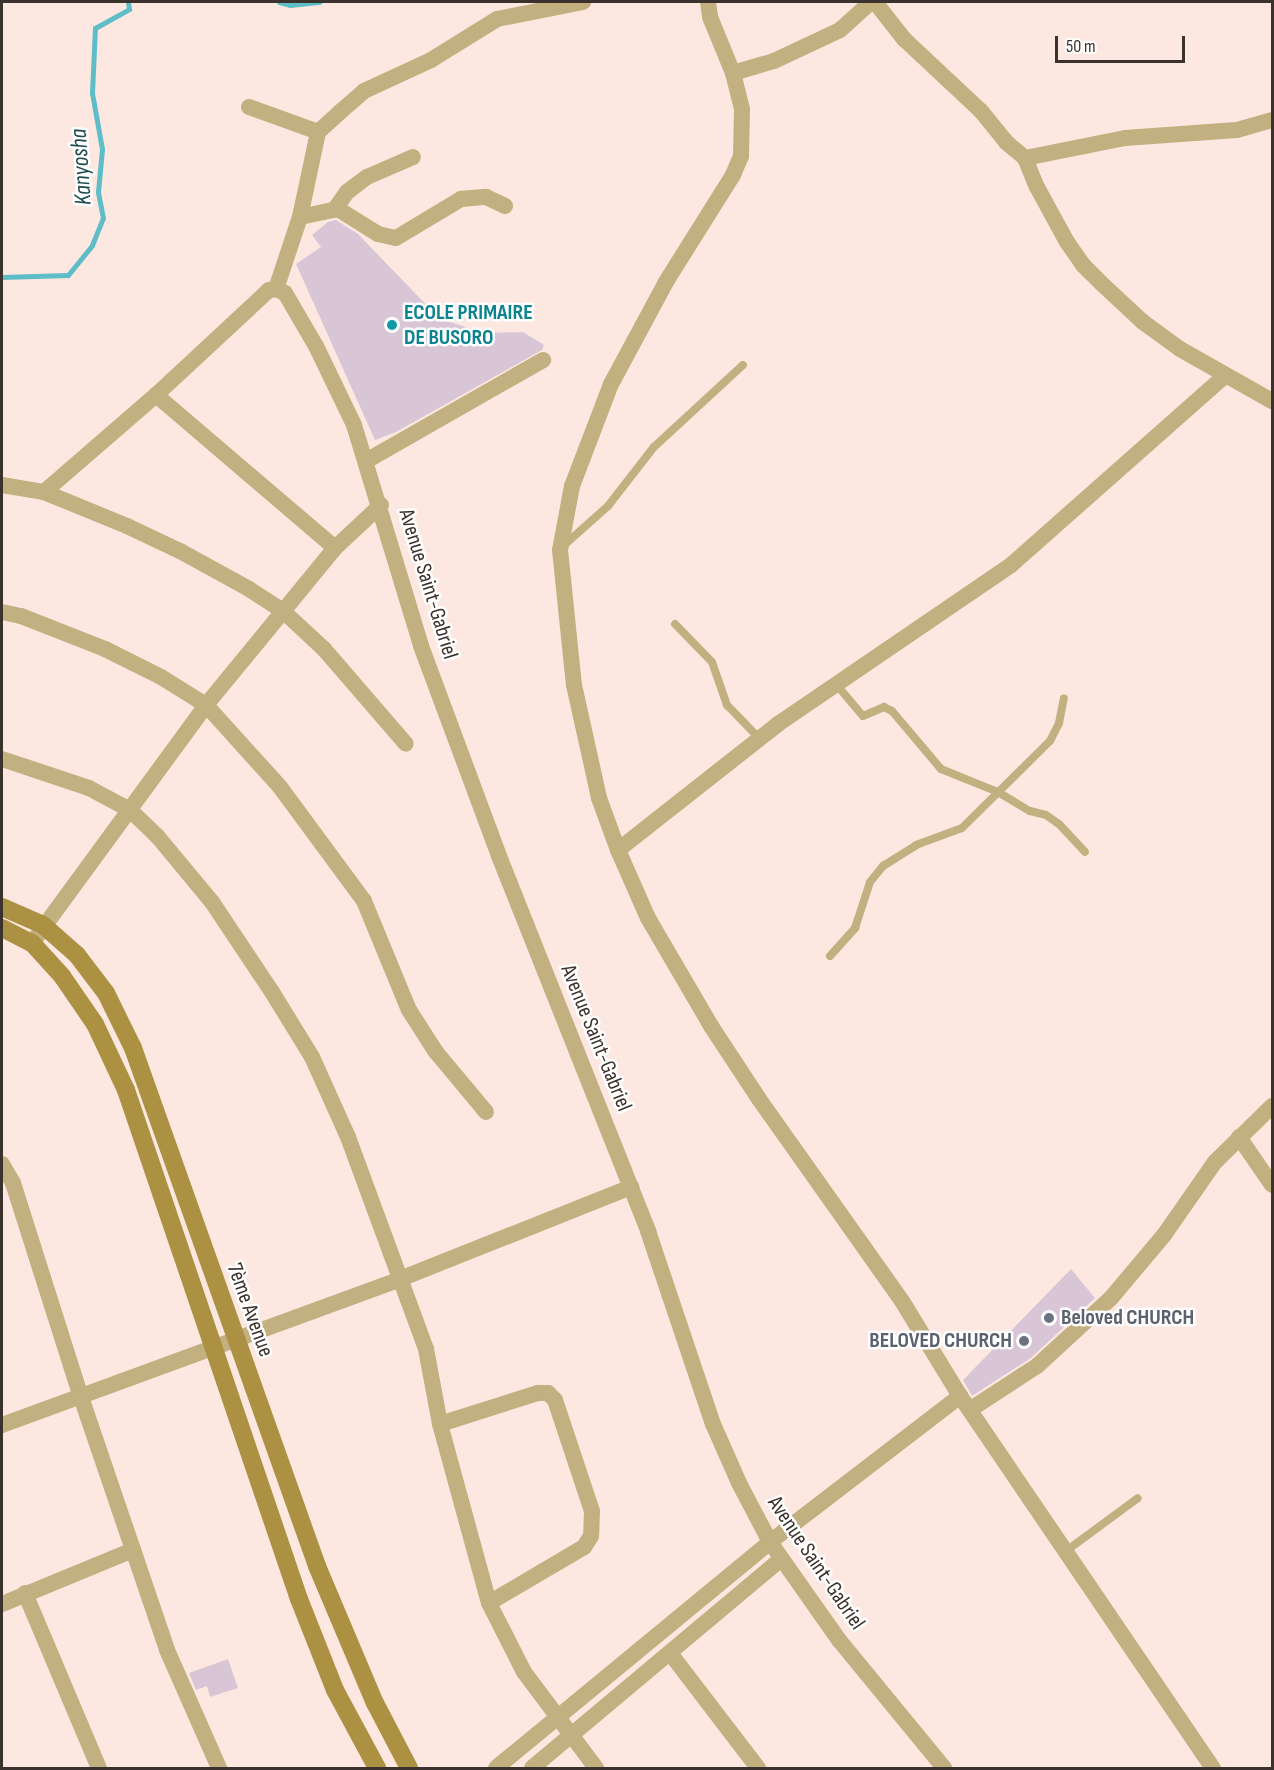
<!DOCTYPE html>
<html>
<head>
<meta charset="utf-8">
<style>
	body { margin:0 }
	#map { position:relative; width:1274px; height:1770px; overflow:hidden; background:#fde8e1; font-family:"Sofia Sans Condensed",sans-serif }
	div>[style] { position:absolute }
	.stream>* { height:5px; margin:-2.5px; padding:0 2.5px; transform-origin:2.5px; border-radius:2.5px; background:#5fbdc8 }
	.building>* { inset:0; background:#d8c6d7 }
	.lane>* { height:8px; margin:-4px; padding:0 4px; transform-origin:4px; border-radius:4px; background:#c2b080 }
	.street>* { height:16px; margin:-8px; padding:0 8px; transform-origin:8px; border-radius:8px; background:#c2b080 }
	.secondary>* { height:18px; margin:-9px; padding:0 9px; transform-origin:9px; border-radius:9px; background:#ac9143 }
	.dots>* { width:16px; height:16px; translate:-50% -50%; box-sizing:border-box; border:3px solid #fff; border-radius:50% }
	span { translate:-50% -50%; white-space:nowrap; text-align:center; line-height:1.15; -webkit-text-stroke:5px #fff; paint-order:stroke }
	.culture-label { font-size:22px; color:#0d838f; font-weight:700 }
	.left { translate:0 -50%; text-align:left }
	.street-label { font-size:22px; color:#3b312d }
	.worship-label { font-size:22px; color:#5b616d; font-weight:700 }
	.right { translate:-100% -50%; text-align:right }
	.water-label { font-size:24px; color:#214c51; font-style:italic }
	.frame { position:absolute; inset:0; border:3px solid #3b312d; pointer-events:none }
	.scale { position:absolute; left:1055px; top:36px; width:130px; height:27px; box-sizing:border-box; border:3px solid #3b312d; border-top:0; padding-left:8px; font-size:18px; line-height:21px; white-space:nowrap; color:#3b312d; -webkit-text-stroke:4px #fff; paint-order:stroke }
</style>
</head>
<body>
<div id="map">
	<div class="stream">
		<i style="left:279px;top:2px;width:11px;rotate:15deg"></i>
		<i style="left:290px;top:5px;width:30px;rotate:-6deg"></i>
		<i style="left:2px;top:277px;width:66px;rotate:-1.7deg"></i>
		<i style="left:68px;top:275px;width:38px;rotate:-51deg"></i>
		<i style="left:92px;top:245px;width:29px;rotate:-68deg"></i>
		<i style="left:103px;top:218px;width:26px;rotate:-101deg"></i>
		<i style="left:98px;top:192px;width:43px;rotate:-84.7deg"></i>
		<i style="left:102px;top:149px;width:57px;rotate:-100.1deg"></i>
		<i style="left:92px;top:93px;width:65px;rotate:-87.4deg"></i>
		<i style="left:95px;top:28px;width:39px;rotate:-29deg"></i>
		<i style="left:129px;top:9px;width:7px;rotate:-98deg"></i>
	</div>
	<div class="building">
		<i style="clip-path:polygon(336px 220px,358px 234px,439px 318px,483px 333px,523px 332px,544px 345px,542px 350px,396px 432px,375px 440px,296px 264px,321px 247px,312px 235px,328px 222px)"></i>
		<i style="clip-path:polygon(1071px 1269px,1095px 1298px,1031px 1358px,972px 1396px,963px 1380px)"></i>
		<i style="clip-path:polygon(228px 1659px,238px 1688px,210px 1697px,207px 1686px,196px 1690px,189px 1673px)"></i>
	</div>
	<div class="lane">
		<i style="left:562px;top:547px;width:62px;rotate:-41.7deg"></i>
		<i style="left:608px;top:506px;width:75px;rotate:-52.1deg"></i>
		<i style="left:654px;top:447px;width:121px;rotate:-42.7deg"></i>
		<i style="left:675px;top:624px;width:53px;rotate:45.8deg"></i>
		<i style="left:712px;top:662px;width:46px;rotate:70.8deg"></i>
		<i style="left:727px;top:705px;width:47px;rotate:45.9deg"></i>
		<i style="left:835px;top:683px;width:43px;rotate:49.7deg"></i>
		<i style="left:863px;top:716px;width:23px;rotate:-23deg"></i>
		<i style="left:884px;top:707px;width:9px;rotate:27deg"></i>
		<i style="left:892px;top:711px;width:76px;rotate:49.8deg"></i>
		<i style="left:941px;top:769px;width:61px;rotate:22deg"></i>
		<i style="left:998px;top:792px;width:37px;rotate:31deg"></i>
		<i style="left:1030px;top:811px;width:16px;rotate:14deg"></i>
		<i style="left:1046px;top:815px;width:16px;rotate:35deg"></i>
		<i style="left:1059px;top:824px;width:38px;rotate:47deg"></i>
		<i style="left:830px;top:956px;width:38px;rotate:-48deg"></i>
		<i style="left:855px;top:928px;width:48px;rotate:-71.9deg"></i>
		<i style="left:870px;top:882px;width:21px;rotate:-51deg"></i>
		<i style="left:883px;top:866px;width:39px;rotate:-32deg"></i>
		<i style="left:916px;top:845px;width:49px;rotate:-20.3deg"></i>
		<i style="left:962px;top:828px;width:124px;rotate:-44.7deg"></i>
		<i style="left:1050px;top:741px;width:20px;rotate:-63deg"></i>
		<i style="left:1059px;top:723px;width:25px;rotate:-79deg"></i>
		<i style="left:1066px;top:1551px;width:89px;rotate:-36.4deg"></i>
	</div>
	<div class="street">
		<i style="left:708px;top:2px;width:15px;rotate:82deg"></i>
		<i style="left:710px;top:17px;width:61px;rotate:67.7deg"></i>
		<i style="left:733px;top:73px;width:37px;rotate:76deg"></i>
		<i style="left:742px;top:109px;width:47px;rotate:91.2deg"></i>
		<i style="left:741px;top:156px;width:21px;rotate:113deg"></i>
		<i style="left:733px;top:175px;width:126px;rotate:122.1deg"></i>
		<i style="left:666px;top:282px;width:116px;rotate:118.3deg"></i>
		<i style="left:611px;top:384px;width:109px;rotate:110.9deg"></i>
		<i style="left:572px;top:486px;width:65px;rotate:100.6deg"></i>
		<i style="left:560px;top:550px;width:136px;rotate:84.1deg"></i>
		<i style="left:574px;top:685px;width:116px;rotate:77.5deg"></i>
		<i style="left:599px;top:798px;width:55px;rotate:69.9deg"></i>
		<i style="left:618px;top:850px;width:74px;rotate:66.2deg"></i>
		<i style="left:648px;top:918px;width:125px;rotate:59.7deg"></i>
		<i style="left:711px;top:1026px;width:87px;rotate:56.7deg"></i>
		<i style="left:759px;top:1099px;width:247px;rotate:54.7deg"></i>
		<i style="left:902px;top:1301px;width:111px;rotate:58.6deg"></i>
		<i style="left:960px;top:1396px;width:450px;rotate:55.8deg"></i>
		<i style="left:875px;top:2px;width:47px;rotate:51.9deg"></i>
		<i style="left:904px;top:39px;width:105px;rotate:43.1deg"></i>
		<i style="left:981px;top:111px;width:40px;rotate:51deg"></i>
		<i style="left:1006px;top:142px;width:25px;rotate:40deg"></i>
		<i style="left:1025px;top:158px;width:31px;rotate:68deg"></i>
		<i style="left:1037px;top:187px;width:63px;rotate:61.4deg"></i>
		<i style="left:1067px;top:242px;width:28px;rotate:55deg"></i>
		<i style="left:1083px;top:265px;width:25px;rotate:45deg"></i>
		<i style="left:1101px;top:283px;width:57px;rotate:42.9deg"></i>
		<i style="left:1143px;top:322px;width:46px;rotate:36.1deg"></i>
		<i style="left:1180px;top:349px;width:106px;rotate:29.5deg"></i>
		<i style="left:733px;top:73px;width:43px;rotate:-16.3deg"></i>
		<i style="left:774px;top:61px;width:73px;rotate:-25.2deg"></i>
		<i style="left:840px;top:30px;width:42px;rotate:-42.1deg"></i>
		<i style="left:249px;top:107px;width:73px;rotate:19.9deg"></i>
		<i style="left:1025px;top:158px;width:102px;rotate:-11.3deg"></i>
		<i style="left:1125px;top:138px;width:112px;rotate:-4.1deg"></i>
		<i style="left:1237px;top:130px;width:36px;rotate:-16deg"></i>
		<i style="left:335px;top:209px;width:21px;rotate:-55deg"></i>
		<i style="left:347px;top:192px;width:25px;rotate:-37deg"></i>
		<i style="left:367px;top:177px;width:50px;rotate:-23.5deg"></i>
		<i style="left:300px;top:217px;width:39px;rotate:-12deg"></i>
		<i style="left:338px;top:209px;width:47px;rotate:32deg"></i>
		<i style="left:378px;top:234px;width:18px;rotate:13deg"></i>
		<i style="left:396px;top:238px;width:76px;rotate:-31deg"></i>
		<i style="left:461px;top:199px;width:25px;rotate:-5deg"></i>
		<i style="left:486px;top:197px;width:21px;rotate:25deg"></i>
		<i style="left:276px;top:289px;width:10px;rotate:24deg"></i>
		<i style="left:285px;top:293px;width:61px;rotate:59.7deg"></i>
		<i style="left:316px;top:346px;width:88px;rotate:64.3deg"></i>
		<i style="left:354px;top:425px;width:231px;rotate:73.1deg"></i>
		<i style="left:421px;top:646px;width:224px;rotate:69.6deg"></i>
		<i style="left:499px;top:856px;width:404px;rotate:68.3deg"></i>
		<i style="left:648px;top:1231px;width:204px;rotate:71.4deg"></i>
		<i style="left:713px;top:1424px;width:64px;rotate:66.2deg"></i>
		<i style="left:739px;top:1483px;width:67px;rotate:62.3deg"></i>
		<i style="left:770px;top:1542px;width:120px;rotate:54.9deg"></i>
		<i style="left:839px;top:1640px;width:166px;rotate:50.6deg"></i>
		<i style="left:156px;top:395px;width:235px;rotate:40.5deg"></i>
		<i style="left:366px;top:461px;width:204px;rotate:-29.7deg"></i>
		<i style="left:2px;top:485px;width:43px;rotate:9.5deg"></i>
		<i style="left:44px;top:492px;width:90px;rotate:22.3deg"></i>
		<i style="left:127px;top:526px;width:59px;rotate:25.3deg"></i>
		<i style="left:180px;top:551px;width:79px;rotate:28.8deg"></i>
		<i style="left:249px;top:589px;width:40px;rotate:32.9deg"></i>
		<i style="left:283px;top:611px;width:56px;rotate:42.8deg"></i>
		<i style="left:324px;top:649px;width:125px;rotate:49.2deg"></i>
		<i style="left:44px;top:492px;width:148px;rotate:-40.9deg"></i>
		<i style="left:156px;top:395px;width:154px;rotate:-42.9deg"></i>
		<i style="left:269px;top:290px;width:7px;rotate:-8deg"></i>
		<i style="left:276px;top:289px;width:76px;rotate:-71.6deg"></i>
		<i style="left:300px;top:217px;width:87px;rotate:-78deg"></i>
		<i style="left:318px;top:132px;width:30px;rotate:-42deg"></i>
		<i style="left:340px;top:112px;width:32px;rotate:-41deg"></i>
		<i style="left:364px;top:91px;width:74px;rotate:-24.8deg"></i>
		<i style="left:431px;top:60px;width:78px;rotate:-31.8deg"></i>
		<i style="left:497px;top:19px;width:88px;rotate:-11.2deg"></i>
		<i style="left:2px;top:612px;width:19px;rotate:12deg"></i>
		<i style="left:21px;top:616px;width:90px;rotate:21.4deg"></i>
		<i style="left:105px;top:649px;width:63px;rotate:26.6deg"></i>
		<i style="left:161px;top:677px;width:53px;rotate:31.9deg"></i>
		<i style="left:206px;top:705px;width:110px;rotate:47.9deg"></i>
		<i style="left:280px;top:787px;width:142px;rotate:53.6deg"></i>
		<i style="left:364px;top:901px;width:118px;rotate:67.6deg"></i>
		<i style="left:409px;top:1010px;width:50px;rotate:57.3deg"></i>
		<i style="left:436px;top:1052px;width:78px;rotate:50.2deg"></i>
		<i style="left:2px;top:759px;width:92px;rotate:18.4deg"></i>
		<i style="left:89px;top:788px;width:47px;rotate:28.2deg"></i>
		<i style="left:130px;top:810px;width:39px;rotate:44deg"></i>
		<i style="left:158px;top:837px;width:85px;rotate:50.3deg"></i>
		<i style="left:212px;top:902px;width:108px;rotate:56.3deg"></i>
		<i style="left:272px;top:992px;width:76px;rotate:58.4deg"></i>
		<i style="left:312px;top:1057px;width:88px;rotate:65.8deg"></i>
		<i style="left:348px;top:1137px;width:226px;rotate:69.8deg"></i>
		<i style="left:426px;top:1349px;width:76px;rotate:79.4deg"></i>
		<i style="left:440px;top:1424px;width:186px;rotate:74.7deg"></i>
		<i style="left:489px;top:1603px;width:77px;rotate:63.1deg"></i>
		<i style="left:524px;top:1672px;width:120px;rotate:53.1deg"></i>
		<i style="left:618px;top:850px;width:204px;rotate:-38.2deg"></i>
		<i style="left:778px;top:724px;width:282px;rotate:-34.3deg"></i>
		<i style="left:1011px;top:565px;width:286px;rotate:-41.5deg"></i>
		<i style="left:32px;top:943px;width:295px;rotate:-53.8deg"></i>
		<i style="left:206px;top:705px;width:203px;rotate:-50.6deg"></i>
		<i style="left:335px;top:548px;width:63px;rotate:-43.1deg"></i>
		<i style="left:1239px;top:1137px;width:58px;rotate:55.5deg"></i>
		<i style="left:2px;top:1164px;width:22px;rotate:60deg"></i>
		<i style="left:13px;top:1183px;width:221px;rotate:72.4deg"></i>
		<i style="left:80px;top:1394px;width:270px;rotate:71.2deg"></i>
		<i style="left:167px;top:1650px;width:129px;rotate:66.2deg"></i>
		<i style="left:971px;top:1409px;width:79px;rotate:-33.1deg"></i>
		<i style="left:1037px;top:1366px;width:100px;rotate:-42.6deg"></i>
		<i style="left:1111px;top:1298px;width:82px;rotate:-49.9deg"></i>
		<i style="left:1164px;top:1235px;width:89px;rotate:-55.1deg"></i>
		<i style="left:1215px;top:1162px;width:80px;rotate:-44.5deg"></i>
		<i style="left:440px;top:1424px;width:103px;rotate:-17.6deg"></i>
		<i style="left:538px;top:1393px;width:10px"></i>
		<i style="left:548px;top:1393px;width:10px;rotate:45deg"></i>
		<i style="left:555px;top:1400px;width:117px;rotate:71.6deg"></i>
		<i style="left:592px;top:1511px;width:25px;rotate:92deg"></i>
		<i style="left:591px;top:1536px;width:13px;rotate:122deg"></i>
		<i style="left:584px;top:1547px;width:110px;rotate:149.5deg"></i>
		<i style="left:2px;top:1425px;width:424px;rotate:-20.1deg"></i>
		<i style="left:400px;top:1279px;width:249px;rotate:-21.7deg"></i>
		<i style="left:25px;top:1593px;width:190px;rotate:67.1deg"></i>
		<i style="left:2px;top:1604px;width:142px;rotate:-22.4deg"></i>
		<i style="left:670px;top:1653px;width:145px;rotate:52.6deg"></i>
		<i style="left:496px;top:1768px;width:355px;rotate:-39.5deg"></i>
		<i style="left:770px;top:1542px;width:240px;rotate:-37.5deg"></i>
		<i style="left:532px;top:1768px;width:325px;rotate:-40deg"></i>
	</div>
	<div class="secondary">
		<i style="left:2px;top:907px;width:45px;rotate:23.7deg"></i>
		<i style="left:43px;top:925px;width:45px;rotate:41.4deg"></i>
		<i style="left:77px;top:955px;width:48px;rotate:52.7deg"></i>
		<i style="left:106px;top:993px;width:61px;rotate:63.9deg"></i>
		<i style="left:133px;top:1048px;width:550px;rotate:70.44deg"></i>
		<i style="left:317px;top:1566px;width:149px;rotate:67.1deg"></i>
		<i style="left:375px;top:1703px;width:73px;rotate:62.4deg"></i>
		<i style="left:2px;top:928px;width:34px;rotate:27deg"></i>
		<i style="left:32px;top:943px;width:45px;rotate:47.7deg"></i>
		<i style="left:62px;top:976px;width:58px;rotate:55.5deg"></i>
		<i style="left:95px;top:1024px;width:73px;rotate:64.8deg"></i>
		<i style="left:126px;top:1090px;width:538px;rotate:71.23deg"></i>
		<i style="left:299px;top:1599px;width:98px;rotate:68.4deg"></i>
		<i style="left:335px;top:1690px;width:89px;rotate:61.7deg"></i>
	</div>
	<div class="dots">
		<i style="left:392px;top:325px;background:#0f9aa8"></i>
		<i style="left:1049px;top:1318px;background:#6b7280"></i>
		<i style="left:1024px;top:1341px;background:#6b7280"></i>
	</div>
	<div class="culture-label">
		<span class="left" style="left:404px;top:325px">ECOLE PRIMAIRE<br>DE BUSORO</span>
	</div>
	<div class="street-label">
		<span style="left:428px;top:584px;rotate:73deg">Avenue Saint-Gabriel</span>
		<span style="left:596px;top:1038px;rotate:68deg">Avenue Saint-Gabriel</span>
		<span style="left:250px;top:1310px;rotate:70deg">7ème Avenue</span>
		<span style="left:816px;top:1563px;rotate:56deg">Avenue Saint-Gabriel</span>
	</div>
	<div class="worship-label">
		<span class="left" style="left:1061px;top:1318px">Beloved CHURCH</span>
		<span class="right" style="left:1012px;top:1341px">BELOVED CHURCH</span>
	</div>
	<div class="water-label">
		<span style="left:81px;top:167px;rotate:-94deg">Kanyosha</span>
	</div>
	<div class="frame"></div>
	<div class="scale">50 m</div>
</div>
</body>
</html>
